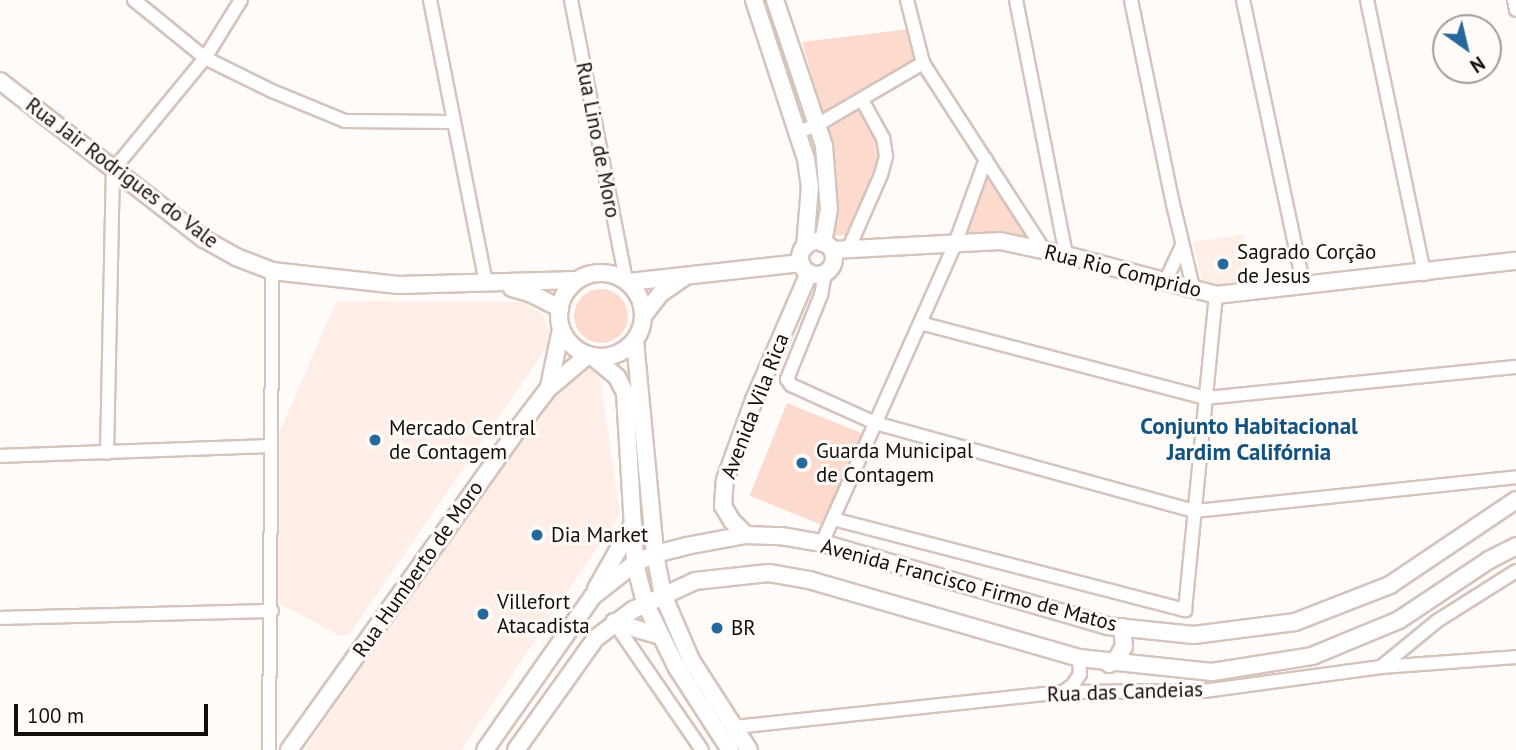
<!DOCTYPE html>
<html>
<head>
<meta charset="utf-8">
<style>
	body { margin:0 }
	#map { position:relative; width:1516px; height:750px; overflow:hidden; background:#fffbf9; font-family:"PT Sans",sans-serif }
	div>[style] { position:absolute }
	.built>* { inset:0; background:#ffeee7 }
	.green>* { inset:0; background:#fcdbce; transform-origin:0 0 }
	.round { border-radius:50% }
	.roads { filter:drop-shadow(2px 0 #d6c3bb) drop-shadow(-2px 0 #d6c3bb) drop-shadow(0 2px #d6c3bb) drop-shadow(0 -2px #d6c3bb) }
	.minor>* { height:12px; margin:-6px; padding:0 6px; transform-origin:6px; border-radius:6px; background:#fff }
	.tertiary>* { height:16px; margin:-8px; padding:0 8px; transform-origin:8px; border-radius:8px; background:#fff }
	.tertiary>.ring { margin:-8px; padding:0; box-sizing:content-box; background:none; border:16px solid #fff; border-radius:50% }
	.dots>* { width:19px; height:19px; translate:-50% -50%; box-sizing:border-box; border:4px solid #fffbf9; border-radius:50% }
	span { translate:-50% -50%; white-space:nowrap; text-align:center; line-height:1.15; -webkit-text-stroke:6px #fffbf9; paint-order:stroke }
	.street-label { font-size:21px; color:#140e0b }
	.poi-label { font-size:21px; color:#140e0b }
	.left { translate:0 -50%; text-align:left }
	.neighbourhood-label { font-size:23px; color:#115281; font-weight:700 }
	.north { position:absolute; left:1432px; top:14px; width:70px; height:70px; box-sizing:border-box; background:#fffbf9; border:2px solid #a19c9a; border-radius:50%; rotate:146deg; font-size:19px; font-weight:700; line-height:28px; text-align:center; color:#140e0b }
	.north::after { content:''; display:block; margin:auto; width:24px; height:32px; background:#24689d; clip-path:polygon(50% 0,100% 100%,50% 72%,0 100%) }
	.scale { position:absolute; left:14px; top:704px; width:194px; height:32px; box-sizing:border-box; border:4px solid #140e0b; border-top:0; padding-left:9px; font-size:21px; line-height:24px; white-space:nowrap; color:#140e0b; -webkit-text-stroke:5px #fffbf9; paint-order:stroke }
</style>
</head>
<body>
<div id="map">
	<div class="built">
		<i style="clip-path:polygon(1243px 234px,1251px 287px,1204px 289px,1193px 242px)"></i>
		<i style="clip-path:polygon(372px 301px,522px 302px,542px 314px,549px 330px,549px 344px,349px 635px,340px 636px,278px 603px,275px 443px,336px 302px)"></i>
		<i style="clip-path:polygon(590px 367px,600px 379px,620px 514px,461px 750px,304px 750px,544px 406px)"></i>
	</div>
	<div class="green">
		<i style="clip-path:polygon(909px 29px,918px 62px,824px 118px,802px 42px)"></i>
		<i style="clip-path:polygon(861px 108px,887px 154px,850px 235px,828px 236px,824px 129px)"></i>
		<i style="clip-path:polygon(992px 167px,1038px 245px,997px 234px,963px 235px)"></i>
		<i class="round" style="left:574px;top:289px;width:54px;height:54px"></i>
		<i style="left:787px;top:403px;width:82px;height:100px;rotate:22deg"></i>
	</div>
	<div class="roads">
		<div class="minor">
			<i style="left:134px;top:0;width:92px;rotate:39.2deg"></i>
			<i style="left:205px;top:58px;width:75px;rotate:26.2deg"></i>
			<i style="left:272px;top:91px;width:79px;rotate:22.3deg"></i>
			<i style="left:345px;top:121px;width:107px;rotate:0.5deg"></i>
			<i style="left:430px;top:0;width:289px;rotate:78.8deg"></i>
			<i style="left:571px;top:0;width:285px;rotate:78.9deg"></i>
			<i style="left:907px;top:0;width:65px;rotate:75.7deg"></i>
			<i style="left:923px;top:63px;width:223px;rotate:57.1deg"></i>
			<i style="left:1016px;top:0;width:260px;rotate:78.9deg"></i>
			<i style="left:1131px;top:0;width:208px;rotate:78.4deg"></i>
			<i style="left:1173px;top:204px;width:85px;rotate:76.5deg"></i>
			<i style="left:1243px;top:0;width:293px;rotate:78deg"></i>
			<i style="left:1367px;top:0;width:280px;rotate:78.2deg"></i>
			<i style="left:1514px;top:0;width:10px;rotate:79deg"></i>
			<i style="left:798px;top:132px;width:20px;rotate:-20deg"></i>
			<i style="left:817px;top:125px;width:123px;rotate:-30.3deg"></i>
			<i style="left:848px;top:250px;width:82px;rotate:-66.3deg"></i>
			<i style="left:881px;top:175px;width:20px;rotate:-75deg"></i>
			<i style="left:886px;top:156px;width:18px;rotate:-99deg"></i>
			<i style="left:883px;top:138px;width:43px;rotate:-118.9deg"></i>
			<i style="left:825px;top:273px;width:22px;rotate:100deg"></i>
			<i style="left:821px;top:295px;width:91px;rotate:112deg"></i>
			<i style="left:787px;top:379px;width:7px;rotate:56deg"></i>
			<i style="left:791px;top:385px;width:92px;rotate:24.3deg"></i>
			<i style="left:875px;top:423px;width:332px;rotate:15.4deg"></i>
			<i style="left:1195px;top:511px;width:323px;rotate:-6deg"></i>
			<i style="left:1166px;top:280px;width:38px;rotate:-65deg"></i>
			<i style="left:920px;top:323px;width:295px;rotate:14.7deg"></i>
			<i style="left:1205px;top:398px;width:313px;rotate:-5.7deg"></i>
			<i style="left:107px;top:453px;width:283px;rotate:-88.8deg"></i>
			<i style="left:113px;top:170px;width:145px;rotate:-50.6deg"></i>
			<i style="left:205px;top:58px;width:68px;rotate:-58.2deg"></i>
			<i style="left:0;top:456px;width:271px;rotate:-2.1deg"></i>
			<i style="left:833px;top:519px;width:364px;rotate:14.5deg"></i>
			<i style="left:1185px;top:610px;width:317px;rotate:-84.4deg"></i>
			<i style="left:822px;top:543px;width:327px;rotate:-66deg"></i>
			<i style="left:955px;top:244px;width:90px;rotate:-70deg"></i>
			<i style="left:0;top:618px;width:272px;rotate:-1.5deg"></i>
			<i style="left:614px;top:622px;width:155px;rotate:55.5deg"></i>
			<i style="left:1381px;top:667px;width:72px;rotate:-39.4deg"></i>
			<i style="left:1437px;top:621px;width:93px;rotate:-32.3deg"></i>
			<i style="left:1063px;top:692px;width:12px;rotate:-35deg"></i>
			<i style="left:1073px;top:685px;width:13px;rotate:-58deg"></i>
			<i style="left:1080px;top:674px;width:16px;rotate:-94deg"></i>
			<i style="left:735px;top:727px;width:330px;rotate:-6.1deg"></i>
			<i style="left:1063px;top:692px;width:141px;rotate:-0.4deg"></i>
			<i style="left:1204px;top:691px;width:179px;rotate:-7.7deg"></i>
			<i style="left:1381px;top:667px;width:135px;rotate:-4.2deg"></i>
			<i style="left:269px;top:750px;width:479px;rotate:-89.6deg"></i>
		</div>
		<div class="tertiary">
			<i style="left:754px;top:0;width:167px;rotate:71.9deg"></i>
			<i style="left:806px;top:159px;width:27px;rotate:82deg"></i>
			<i style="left:810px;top:186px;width:61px;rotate:94.7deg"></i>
			<i style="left:775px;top:0;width:154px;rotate:71.4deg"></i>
			<i style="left:824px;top:146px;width:63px;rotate:85.5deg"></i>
			<i style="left:829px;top:209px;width:35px;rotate:100deg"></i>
			<i style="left:0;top:81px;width:258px;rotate:37.8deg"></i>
			<i style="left:204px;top:239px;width:37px;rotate:29deg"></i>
			<i style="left:236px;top:257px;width:39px;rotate:21deg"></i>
			<i style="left:272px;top:271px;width:127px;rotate:6.3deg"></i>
			<i style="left:398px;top:285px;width:180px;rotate:-1.6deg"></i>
			<i class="ring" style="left:800px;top:241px;width:18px;height:18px"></i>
			<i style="left:834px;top:250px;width:166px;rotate:-3.1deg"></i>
			<i style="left:1000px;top:241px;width:67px;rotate:12deg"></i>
			<i style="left:1066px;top:255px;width:155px;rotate:14.9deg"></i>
			<i style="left:1216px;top:295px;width:302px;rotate:-6.5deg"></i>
			<i class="ring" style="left:559px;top:273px;width:68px;height:68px"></i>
			<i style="left:629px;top:282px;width:173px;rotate:-6.3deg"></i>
			<i style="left:512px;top:288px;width:19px;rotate:16deg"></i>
			<i style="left:530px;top:293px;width:34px;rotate:27deg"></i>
			<i style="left:643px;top:316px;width:28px;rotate:-52deg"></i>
			<i style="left:660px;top:294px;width:29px;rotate:-35deg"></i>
			<i style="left:635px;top:341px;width:214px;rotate:84.6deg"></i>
			<i style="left:655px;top:554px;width:42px;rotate:79deg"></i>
			<i style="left:663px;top:595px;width:71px;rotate:66.7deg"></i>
			<i style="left:691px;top:660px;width:107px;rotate:57.2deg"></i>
			<i style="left:592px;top:356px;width:33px;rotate:40deg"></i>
			<i style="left:617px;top:377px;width:18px;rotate:63deg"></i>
			<i style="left:625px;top:393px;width:170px;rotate:86.6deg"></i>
			<i style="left:635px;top:563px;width:41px;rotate:76deg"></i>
			<i style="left:645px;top:603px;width:72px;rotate:63.8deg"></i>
			<i style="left:677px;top:668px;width:98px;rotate:57.1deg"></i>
			<i style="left:549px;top:387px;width:59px;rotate:-78.3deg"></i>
			<i style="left:746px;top:535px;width:20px;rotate:-135deg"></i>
			<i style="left:732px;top:521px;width:17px;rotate:-121deg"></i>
			<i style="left:723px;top:506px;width:26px;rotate:-86deg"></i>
			<i style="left:725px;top:480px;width:85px;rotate:-70.1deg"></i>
			<i style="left:754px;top:400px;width:138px;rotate:-66.6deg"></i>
			<i style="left:596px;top:589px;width:75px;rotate:-60.4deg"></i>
			<i style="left:614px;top:622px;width:48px;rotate:16.9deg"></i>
			<i style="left:1109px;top:664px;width:8px;rotate:-30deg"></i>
			<i style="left:1116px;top:660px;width:16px;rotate:-60deg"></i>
			<i style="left:1124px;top:646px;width:19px;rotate:-96deg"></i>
			<i style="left:289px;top:750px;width:397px;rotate:-54.5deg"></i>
			<i style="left:519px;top:427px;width:48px;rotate:-52.7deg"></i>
			<i style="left:548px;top:389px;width:52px;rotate:-40.4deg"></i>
			<i style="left:485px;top:750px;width:187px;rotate:-55deg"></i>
			<i style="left:592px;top:597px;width:55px;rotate:-38.3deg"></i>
			<i style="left:635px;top:563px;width:22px;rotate:-24deg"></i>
			<i style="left:655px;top:554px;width:32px;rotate:-14deg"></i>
			<i style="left:686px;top:546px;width:61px;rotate:-10.4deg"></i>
			<i style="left:746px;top:535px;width:35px;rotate:2deg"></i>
			<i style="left:781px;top:536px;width:42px;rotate:9.7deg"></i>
			<i style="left:822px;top:543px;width:297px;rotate:16.2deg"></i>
			<i style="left:1107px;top:626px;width:87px;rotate:5.9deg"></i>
			<i style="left:1194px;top:635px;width:102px;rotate:-7.3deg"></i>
			<i style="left:1295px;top:622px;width:102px;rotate:-21.3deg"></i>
			<i style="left:1390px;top:585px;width:152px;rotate:-34deg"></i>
			<i style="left:516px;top:750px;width:138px;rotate:-54.5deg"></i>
			<i style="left:596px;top:638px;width:46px;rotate:-37.1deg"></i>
			<i style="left:633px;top:610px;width:68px;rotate:-25.1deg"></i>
			<i style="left:695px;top:581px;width:74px;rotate:-6.2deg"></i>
			<i style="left:769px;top:573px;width:41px;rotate:9.9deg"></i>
			<i style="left:809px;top:580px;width:281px;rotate:16.1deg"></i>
			<i style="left:1079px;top:658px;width:134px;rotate:6deg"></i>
			<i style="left:1212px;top:672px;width:101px;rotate:-9.1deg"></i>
			<i style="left:1312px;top:656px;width:94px;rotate:-22.5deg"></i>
			<i style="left:1399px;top:620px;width:108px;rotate:-33.7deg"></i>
			<i style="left:1489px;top:560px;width:30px;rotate:-27deg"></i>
		</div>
	</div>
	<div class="dots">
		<i style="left:1223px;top:264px;background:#24689d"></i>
		<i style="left:375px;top:440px;background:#24689d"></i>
		<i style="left:802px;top:463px;background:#24689d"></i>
		<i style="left:537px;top:535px;background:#24689d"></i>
		<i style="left:483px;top:614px;background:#24689d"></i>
		<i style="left:717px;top:628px;background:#24689d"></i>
	</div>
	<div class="street-label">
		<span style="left:598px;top:140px;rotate:79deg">Rua Lino de Moro</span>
		<span style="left:122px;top:173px;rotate:37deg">Rua Jair Rodrigues do Vale</span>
		<span style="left:1123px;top:271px;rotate:14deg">Rua Rio Comprido</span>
		<span style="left:755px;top:406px;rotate:-69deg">Avenida Vila Rica</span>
		<span style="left:418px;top:569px;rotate:-55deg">Rua Humberto de Moro</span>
		<span style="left:969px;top:585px;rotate:15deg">Avenida Francisco Firmo de Matos</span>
		<span style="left:1125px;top:692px;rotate:-2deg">Rua das Candeias</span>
	</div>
	<div class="poi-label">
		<span class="left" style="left:1237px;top:264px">Sagrado Corção<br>de Jesus</span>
		<span class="left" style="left:389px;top:440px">Mercado Central<br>de Contagem</span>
		<span class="left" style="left:816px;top:463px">Guarda Municipal<br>de Contagem</span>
		<span class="left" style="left:551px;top:535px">Dia Market</span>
		<span class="left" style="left:497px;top:614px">Villefort<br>Atacadista</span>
		<span class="left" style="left:731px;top:628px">BR</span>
	</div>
	<div class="neighbourhood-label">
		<span style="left:1249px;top:439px">Conjunto Habitacional<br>Jardim Califórnia</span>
	</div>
	<div class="north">N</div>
	<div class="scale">100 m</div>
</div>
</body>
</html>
